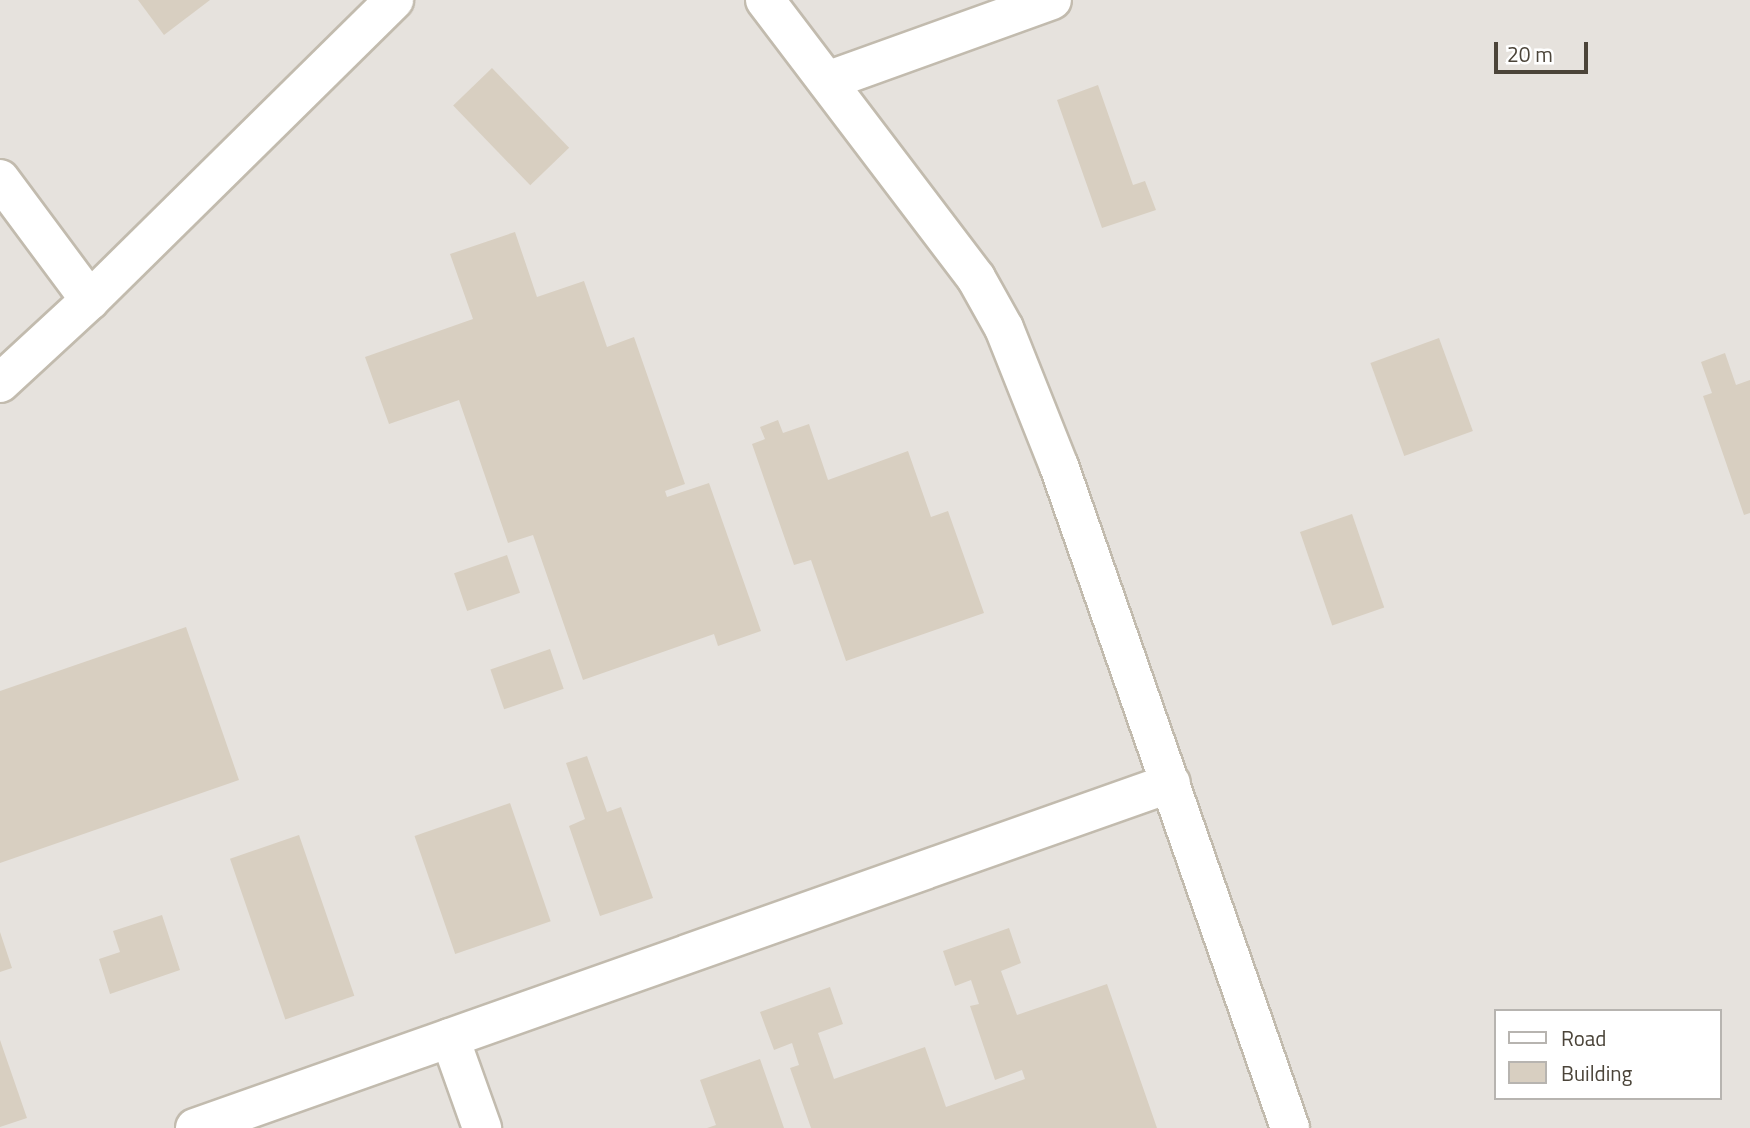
<!DOCTYPE html>
<html>
<head>
<meta charset="utf-8">
<style>
	body { margin:0 }
	#map { position:relative; width:1750px; height:1128px; overflow:hidden; background:#f6f3ec; font-family:"Titillium Web",sans-serif }
	div>[style] { position:absolute }
	.industrial>* { inset:0; background:#e6e2dd }
	.building>* { inset:0; background:#d8cfc1; transform-origin:0 0 }
	.roads { filter:drop-shadow(2px 0 #c2bbae) drop-shadow(-2px 0 #c2bbae) drop-shadow(0 2px #c2bbae) drop-shadow(0 -2px #c2bbae) }
	.minor>* { height:38px; margin:-19px; padding:0 19px; transform-origin:19px; border-radius:19px; background:#fff }
	span { translate:-50% -50%; white-space:nowrap; text-align:center; line-height:1.15; -webkit-text-stroke:5px #fff; paint-order:stroke }
	.legend { position:absolute; left:1494px; top:1009px; width:228px; height:91px; box-sizing:border-box; background:#fff; border:2px solid #b7b4b0; margin:0; padding:9px 12px; list-style:none; font-size:21px; color:#4b4439 }
	.legend li { display:flex; align-items:center; gap:14px; height:35px }
	.legend b { width:35px; border:2px solid #b7b4b0 }
	.scale { position:absolute; left:1494px; top:42px; width:94px; height:32px; box-sizing:border-box; border:4px solid #4b4439; border-top:0; padding-left:9px; font-size:21px; line-height:24px; white-space:nowrap; color:#4b4439; -webkit-text-stroke:5px #fff; paint-order:stroke }
</style>
</head>
<body>
<div id="map">
	<div class="industrial">
		<i style="clip-path:polygon(evenodd,0 0,1750px 0,1750px 1128px,0 1128px,0 0,1496px 1011px,1720px 1011px,1720px 1098px,1496px 1098px,1496px 1011px)"></i>
	</div>
	<div class="building">
		<i style="clip-path:polygon(138px 0,210px 0,164px 35px)"></i>
		<i style="left:492px;top:68px;width:111px;height:54px;rotate:46deg"></i>
		<i style="clip-path:polygon(1098px 85px,1133px 185px,1145px 181px,1156px 210px,1102px 228px,1057px 100px)"></i>
		<i style="clip-path:polygon(515px 232px,537px 297px,584px 281px,607px 347px,634px 337px,685px 484px,665px 491px,667px 497px,709px 483px,761px 631px,718px 646px,714px 634px,583px 680px,533px 535px,508px 543px,459px 400px,389px 424px,365px 357px,473px 319px,450px 254px)"></i>
		<i style="left:1439px;top:338px;width:99px;height:73px;rotate:70deg"></i>
		<i style="clip-path:polygon(1725px 353px,1736px 385px,1750px 380px,1750px 513px,1744px 515px,1703px 396px,1712px 393px,1701px 362px)"></i>
		<i style="clip-path:polygon(778px 420px,783px 433px,809px 424px,828px 480px,908px 451px,931px 517px,948px 511px,984px 613px,846px 661px,811px 560px,794px 565px,752px 444px,765px 439px,760px 427px)"></i>
		<i style="left:1352px;top:514px;width:99px;height:55px;rotate:71deg"></i>
		<i style="left:507px;top:555px;width:40px;height:56px;rotate:71deg"></i>
		<i style="clip-path:polygon(186px 627px,239px 780px,0 863px,0 691px)"></i>
		<i style="left:550px;top:649px;width:42px;height:63px;rotate:71deg"></i>
		<i style="clip-path:polygon(587px 756px,607px 812px,621px 807px,653px 898px,600px 916px,569px 826px,585px 819px,566px 763px)"></i>
		<i style="left:510px;top:803px;width:125px;height:101px;rotate:71deg"></i>
		<i style="left:299px;top:835px;width:170px;height:73px;rotate:71deg"></i>
		<i style="clip-path:polygon(162px 915px,180px 970px,110px 994px,99px 959px,120px 952px,113px 931px)"></i>
		<i style="clip-path:polygon(1009px 928px,1021px 963px,1001px 971px,1017px 1015px,1107px 984px,1157px 1128px,811px 1128px,790px 1068px,799px 1065px,792px 1043px,774px 1050px,760px 1012px,830px 987px,843px 1024px,818px 1033px,834px 1079px,925px 1047px,946px 1107px,1025px 1079px,1022px 1070px,995px 1080px,970px 1006px,979px 1004px,971px 980px,955px 986px,943px 951px)"></i>
		<i style="clip-path:polygon(0 932px,12px 968px,0 972px)"></i>
		<i style="clip-path:polygon(0 1040px,27px 1118px,0 1127px)"></i>
		<i style="clip-path:polygon(760px 1059px,784px 1128px,707px 1128px,716px 1125px,700px 1080px)"></i>
	</div>
	<div class="roads">
		<div class="minor">
			<i style="left:765px;top:0;width:349px;rotate:52.8deg"></i>
			<i style="left:976px;top:278px;width:57px;rotate:60.8deg"></i>
			<i style="left:1004px;top:328px;width:149px;rotate:68.3deg"></i>
			<i style="left:1059px;top:466px;width:701px;rotate:70.76deg"></i>
			<i style="left:827px;top:81px;width:239px;rotate:-19.8deg"></i>
			<i style="left:0;top:179px;width:151px;rotate:53.4deg"></i>
			<i style="left:0;top:383px;width:122px;rotate:-42.7deg"></i>
			<i style="left:90px;top:300px;width:427px;rotate:-44.6deg"></i>
			<i style="left:450px;top:1038px;width:96px;rotate:70.4deg"></i>
			<i style="left:195px;top:1128px;width:1035px;rotate:-19.47deg"></i>
		</div>
	</div>
	<ul class="legend">
	<li><b style="height:9px;background:#fff"></b>Road</li>
	<li><b style="height:19px;background:#d8cfc1"></b>Building</li>
	</ul>
	<div class="scale">20 m</div>
</div>
</body>
</html>
